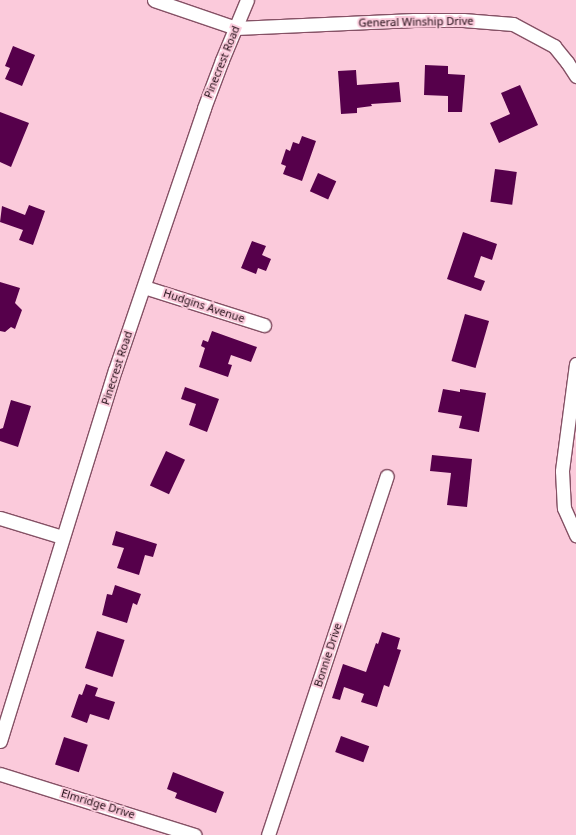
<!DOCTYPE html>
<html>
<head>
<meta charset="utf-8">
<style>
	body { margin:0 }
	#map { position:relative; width:576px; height:835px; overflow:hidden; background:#fbcadb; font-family:"Noto Sans",sans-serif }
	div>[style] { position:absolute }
	.building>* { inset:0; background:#56004b; transform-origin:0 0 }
	.roads { filter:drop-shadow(1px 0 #855165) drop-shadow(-1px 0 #855165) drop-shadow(0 1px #855165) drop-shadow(0 -1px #855165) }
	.street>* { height:13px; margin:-6.5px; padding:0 6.5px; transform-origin:6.5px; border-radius:6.5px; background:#fff }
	span { translate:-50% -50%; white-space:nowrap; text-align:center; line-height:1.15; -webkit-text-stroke:4px #fbcadb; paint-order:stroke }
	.street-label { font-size:11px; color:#1e0a12 }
</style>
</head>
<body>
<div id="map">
	<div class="building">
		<i style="clip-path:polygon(13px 46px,35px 55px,22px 86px,5px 79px,10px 68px,5px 66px)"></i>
		<i style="clip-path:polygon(425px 65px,448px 66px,448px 74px,465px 75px,462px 112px,448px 112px,448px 96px,424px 95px)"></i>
		<i style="clip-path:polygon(356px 70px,357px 85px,399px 82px,401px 102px,371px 104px,372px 106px,357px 108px,357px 113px,341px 114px,338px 71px)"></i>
		<i style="clip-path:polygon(520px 85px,538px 125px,499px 143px,490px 123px,510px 114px,501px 93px)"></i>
		<i style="clip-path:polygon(0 112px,29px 123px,11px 167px,0 162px)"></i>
		<i style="clip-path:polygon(302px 136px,316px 141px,302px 181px,283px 174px,286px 166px,281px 164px,286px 149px,290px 151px,293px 142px,299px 144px)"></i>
		<i style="left:495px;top:169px;width:22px;height:33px;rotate:8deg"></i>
		<i style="left:318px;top:173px;width:20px;height:20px;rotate:24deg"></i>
		<i style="clip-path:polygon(29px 205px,45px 211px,33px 245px,19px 240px,23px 230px,0 222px,2px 206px,25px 215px)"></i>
		<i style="clip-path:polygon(463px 232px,497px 244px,492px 260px,481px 256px,474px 277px,485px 281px,481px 291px,447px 279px)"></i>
		<i style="clip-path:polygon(252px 241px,266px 246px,262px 255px,271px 259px,266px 271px,258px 268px,256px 274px,241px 268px)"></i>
		<i style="clip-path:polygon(0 282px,20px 288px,15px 303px,22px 310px,15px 329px,11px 327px,5px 332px,0 331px)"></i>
		<i style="left:465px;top:314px;width:25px;height:49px;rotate:16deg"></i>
		<i style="clip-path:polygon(212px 331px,257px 347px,251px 362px,231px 355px,228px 364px,232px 365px,228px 377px,199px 367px,205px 348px,201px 346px,203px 340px,208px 342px)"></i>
		<i style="clip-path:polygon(185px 387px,219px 399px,207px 432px,189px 425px,196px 404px,181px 399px)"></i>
		<i style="clip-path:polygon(443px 389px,460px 392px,460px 389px,486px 393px,479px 432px,459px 428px,462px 416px,438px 412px)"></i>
		<i style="clip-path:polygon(11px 400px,31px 406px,18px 447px,0 441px,0 429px,3px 428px)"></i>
		<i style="left:166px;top:451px;width:21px;height:38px;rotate:25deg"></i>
		<i style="clip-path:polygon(432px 455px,472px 459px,467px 507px,447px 505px,451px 473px,430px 471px)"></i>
		<i style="clip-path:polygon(116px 531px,157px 544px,153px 557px,145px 555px,139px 575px,117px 568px,124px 548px,112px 545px)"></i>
		<i style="clip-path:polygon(115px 585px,141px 594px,137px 605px,133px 603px,127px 623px,102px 615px,107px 594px,112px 595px)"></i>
		<i style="left:97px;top:631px;width:29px;height:39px;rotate:18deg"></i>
		<i style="clip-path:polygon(382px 632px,400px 638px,397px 649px,401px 650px,389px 687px,384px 685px,377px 707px,361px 702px,364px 694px,344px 687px,340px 700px,332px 698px,343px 664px,366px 672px,376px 643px,378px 644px)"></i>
		<i style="clip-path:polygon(86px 684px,98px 688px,95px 696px,115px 702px,109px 720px,90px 714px,87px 723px,71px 717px,79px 694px,82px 695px)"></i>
		<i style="left:341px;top:736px;width:30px;height:17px;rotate:20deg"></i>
		<i style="left:64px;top:737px;width:25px;height:29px;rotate:18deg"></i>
		<i style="clip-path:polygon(173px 772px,224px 792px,216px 813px,175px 798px,177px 793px,167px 789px)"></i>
	</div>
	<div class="roads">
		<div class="street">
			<i style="left:154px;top:0;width:87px;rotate:18.9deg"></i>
			<i style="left:236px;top:28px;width:178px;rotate:-2.6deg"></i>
			<i style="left:414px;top:20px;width:49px"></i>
			<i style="left:463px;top:20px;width:50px;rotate:4.6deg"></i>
			<i style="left:513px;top:24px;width:47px;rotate:28.2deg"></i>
			<i style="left:554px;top:46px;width:21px;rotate:51deg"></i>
			<i style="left:567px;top:62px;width:17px;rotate:57deg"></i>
			<i style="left:144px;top:287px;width:126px;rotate:17.6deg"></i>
			<i style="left:576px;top:364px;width:108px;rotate:97.5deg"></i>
			<i style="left:562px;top:471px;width:37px;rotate:87deg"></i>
			<i style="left:564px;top:508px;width:30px;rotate:66deg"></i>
			<i style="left:0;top:518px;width:65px;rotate:17deg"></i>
			<i style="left:0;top:741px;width:388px;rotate:-72.8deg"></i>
			<i style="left:115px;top:370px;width:277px;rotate:-71.2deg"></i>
			<i style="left:204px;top:108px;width:51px;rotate:-69.4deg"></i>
			<i style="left:222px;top:60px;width:65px;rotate:-67.4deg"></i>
			<i style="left:0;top:774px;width:204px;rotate:17.4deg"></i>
			<i style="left:268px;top:835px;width:378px;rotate:-71.7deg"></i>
		</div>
	</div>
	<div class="street-label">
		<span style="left:416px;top:22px;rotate:-1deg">General Winship Drive</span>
		<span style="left:222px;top:62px;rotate:-68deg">Pinecrest Road</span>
		<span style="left:204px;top:306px;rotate:18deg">Hudgins Avenue</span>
		<span style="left:117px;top:368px;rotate:-72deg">Pinecrest Road</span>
		<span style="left:328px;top:655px;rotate:-72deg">Bonnie Drive</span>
		<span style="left:98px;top:804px;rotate:17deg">Elmridge Drive</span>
	</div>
</div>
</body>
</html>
